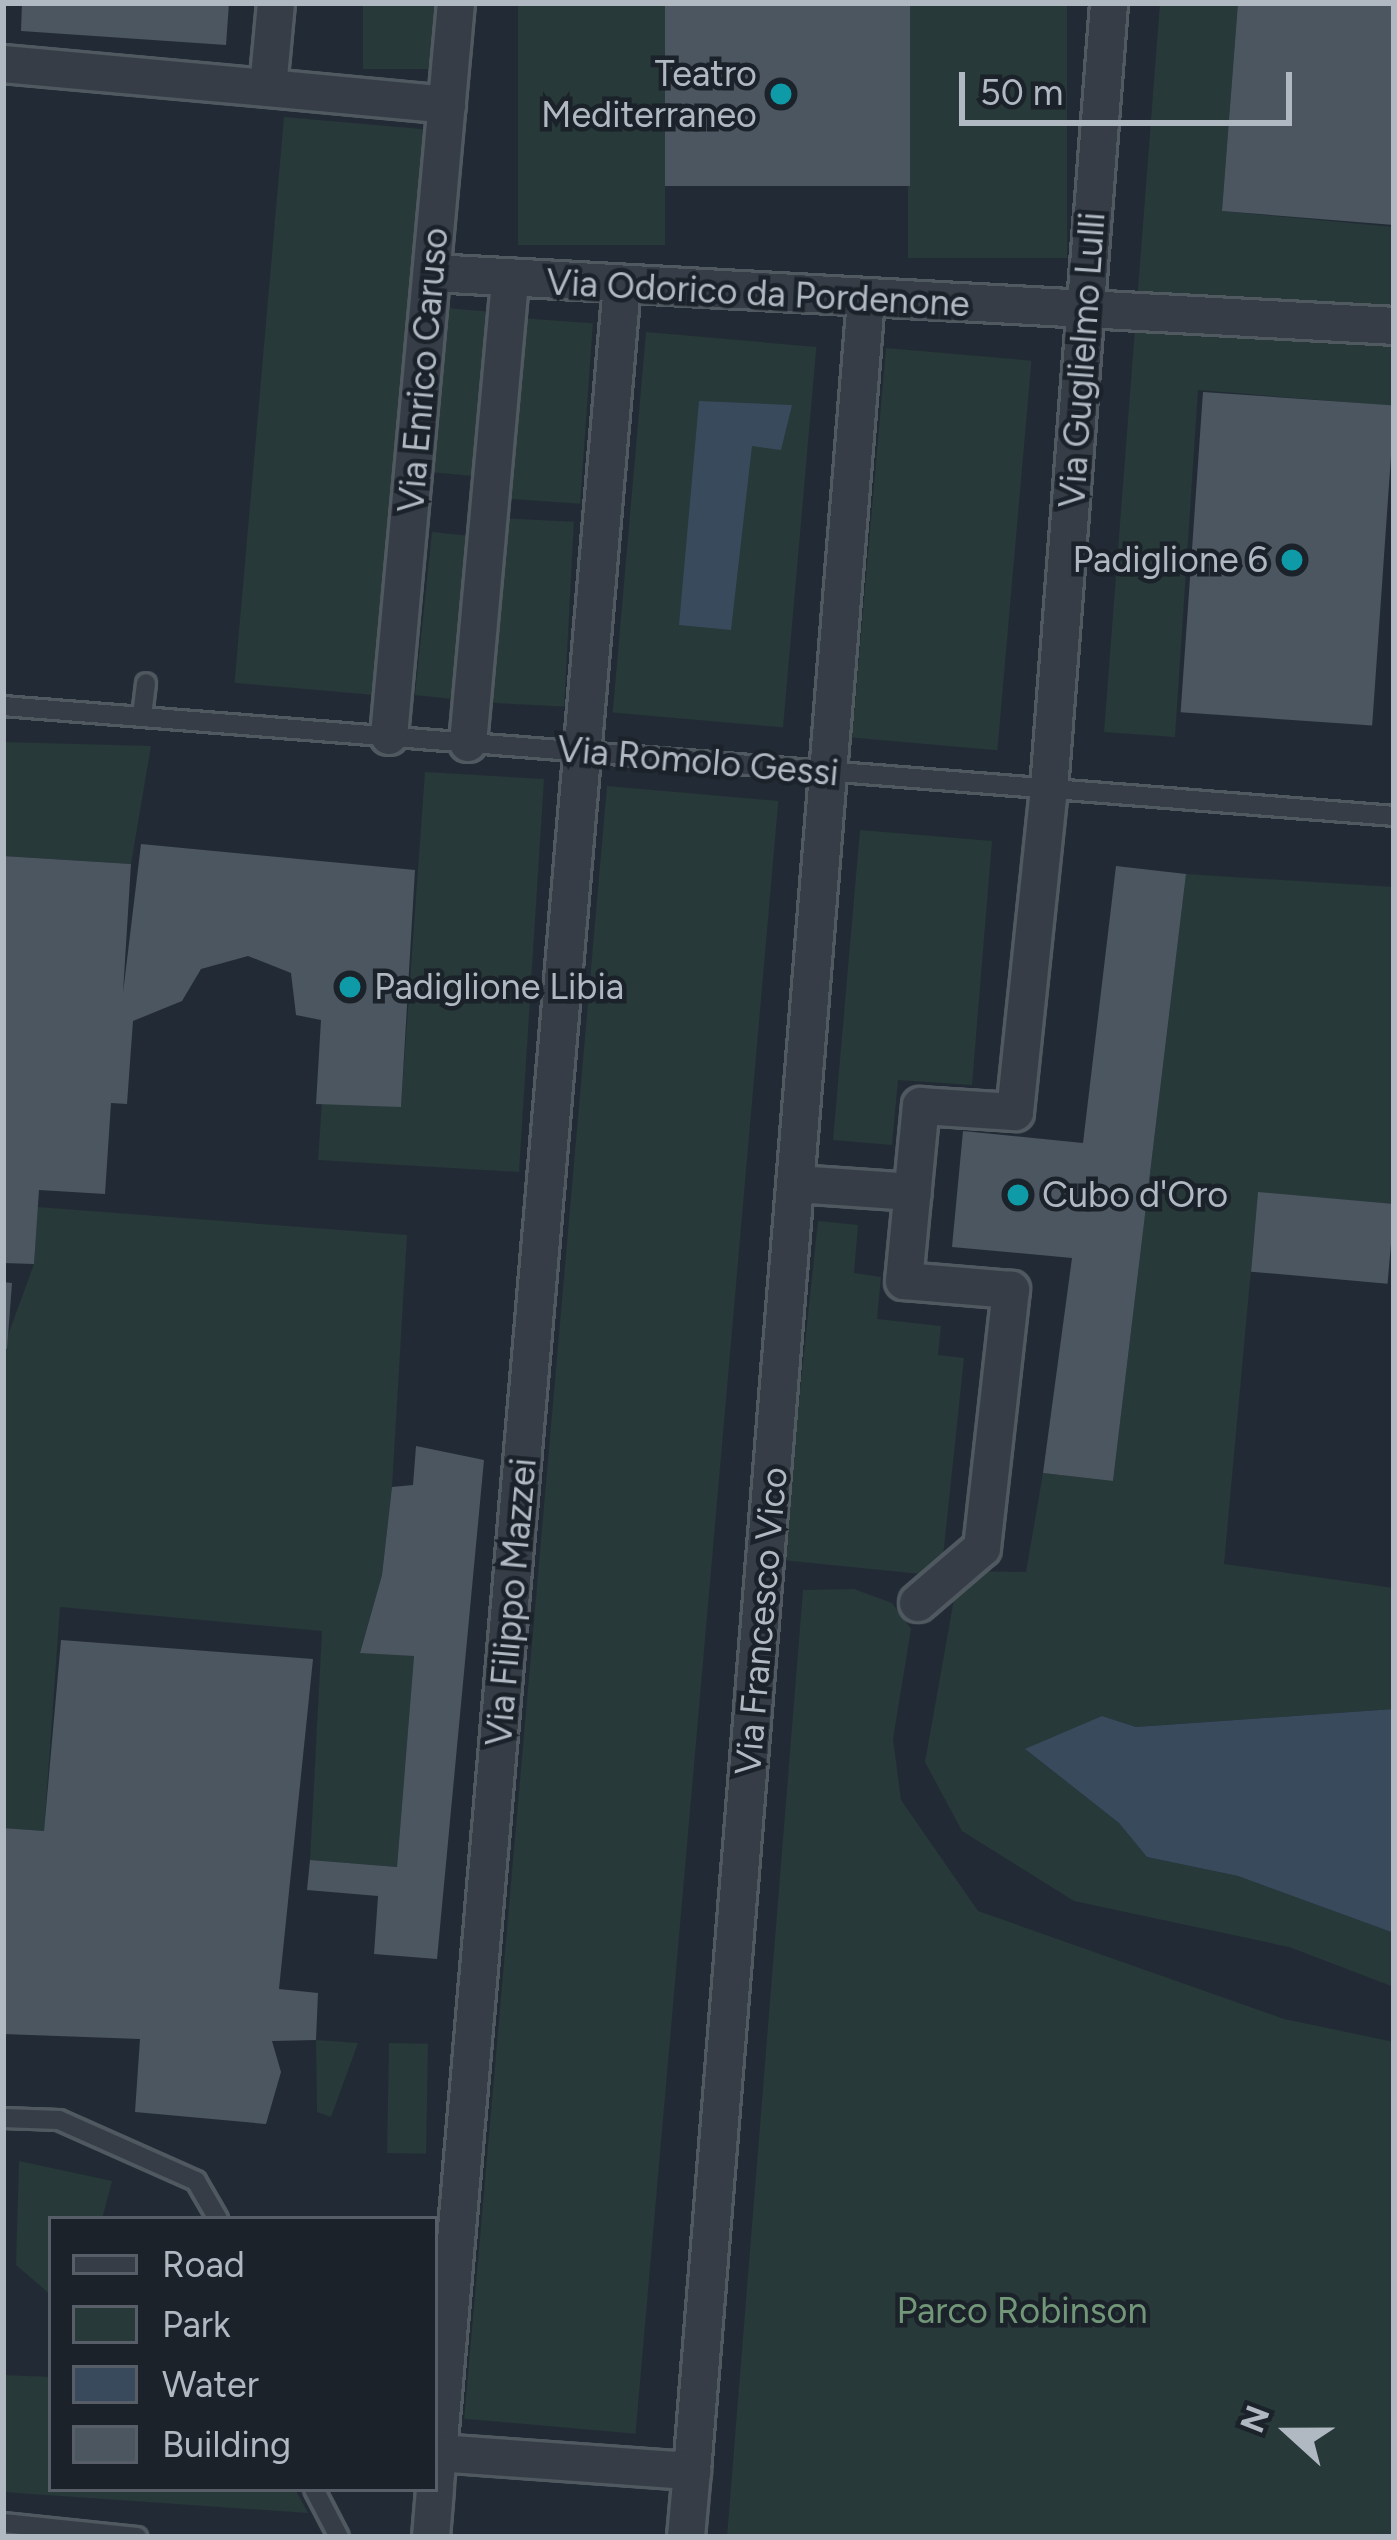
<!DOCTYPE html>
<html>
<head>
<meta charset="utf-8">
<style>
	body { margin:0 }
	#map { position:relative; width:1397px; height:2540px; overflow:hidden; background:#222b35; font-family:Figtree,sans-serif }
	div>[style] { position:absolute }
	.green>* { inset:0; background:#273938; transform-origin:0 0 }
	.water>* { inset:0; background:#394a5d }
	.building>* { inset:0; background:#4b5660; transform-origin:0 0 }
	.roads { filter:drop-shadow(3px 0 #505860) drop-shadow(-3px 0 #505860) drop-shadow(0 3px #505860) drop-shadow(0 -3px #505860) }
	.lane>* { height:18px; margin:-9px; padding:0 9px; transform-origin:9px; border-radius:9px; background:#363d46 }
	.street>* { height:36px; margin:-18px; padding:0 18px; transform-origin:18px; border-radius:18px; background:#363d46 }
	.dots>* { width:33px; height:33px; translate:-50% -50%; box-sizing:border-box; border:6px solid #1b222a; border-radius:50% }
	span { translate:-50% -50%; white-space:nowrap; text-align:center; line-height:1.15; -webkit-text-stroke:9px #1b222a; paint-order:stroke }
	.poi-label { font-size:36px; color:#b0b8c2 }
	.right { translate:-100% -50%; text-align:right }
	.left { translate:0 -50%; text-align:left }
	.street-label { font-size:36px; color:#b0b8c2 }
	.park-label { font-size:36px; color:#719678 }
	.frame { position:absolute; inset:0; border:6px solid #b0b8c2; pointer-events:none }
	.legend { position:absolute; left:48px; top:2216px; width:390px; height:276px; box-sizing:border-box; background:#1b222a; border:3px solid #575e67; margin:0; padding:15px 21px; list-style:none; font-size:36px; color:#b0b8c2 }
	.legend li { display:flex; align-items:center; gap:24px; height:60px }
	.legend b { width:60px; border:3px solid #575e67 }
	.north { position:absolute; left:1229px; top:2372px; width:120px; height:120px; -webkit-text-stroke:9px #1b222a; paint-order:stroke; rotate:291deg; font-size:33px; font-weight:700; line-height:48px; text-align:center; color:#b0b8c2 }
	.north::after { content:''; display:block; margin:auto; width:42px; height:54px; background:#b0b8c2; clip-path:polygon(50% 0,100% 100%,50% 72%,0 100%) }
	.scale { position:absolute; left:959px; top:72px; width:333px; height:54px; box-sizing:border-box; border:6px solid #b0b8c2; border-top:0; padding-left:15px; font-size:36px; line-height:42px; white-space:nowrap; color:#b0b8c2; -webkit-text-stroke:9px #1b222a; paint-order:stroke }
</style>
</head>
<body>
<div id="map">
	<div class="green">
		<i style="left:363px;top:3px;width:72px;height:66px"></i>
		<i style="left:518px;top:3px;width:147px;height:242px"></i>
		<i style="left:908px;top:3px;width:159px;height:255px"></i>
		<i style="clip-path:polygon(1160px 3px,1238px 3px,1222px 211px,1394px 227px,1394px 406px,1198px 390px,1175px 737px,1104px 732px)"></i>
		<i style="left:284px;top:117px;width:158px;height:568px;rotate:5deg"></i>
		<i style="left:446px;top:308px;width:47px;height:165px;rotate:5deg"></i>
		<i style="left:519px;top:318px;width:74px;height:181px;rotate:4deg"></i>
		<i style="left:646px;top:332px;width:171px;height:382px;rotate:5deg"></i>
		<i style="left:886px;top:348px;width:146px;height:391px;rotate:5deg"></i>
		<i style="left:500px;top:518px;width:74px;height:185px;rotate:3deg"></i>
		<i style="left:432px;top:532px;width:50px;height:164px;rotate:6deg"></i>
		<i style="clip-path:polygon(3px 742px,151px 746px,131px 864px,3px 856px)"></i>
		<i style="clip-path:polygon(425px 772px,544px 779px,519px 1172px,318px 1160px,322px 1102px,401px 1106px)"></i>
		<i style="left:607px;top:786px;width:172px;height:1639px;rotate:5deg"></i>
		<i style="clip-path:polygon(860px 830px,992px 841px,972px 1085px,898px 1080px,892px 1145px,833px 1140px)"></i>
		<i style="clip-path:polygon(1186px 874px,1394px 887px,1394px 1204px,1258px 1193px,1224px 1564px,1394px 1588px,1394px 1709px,1136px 1727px,1102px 1716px,1026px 1750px,1119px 1823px,1147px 1857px,1238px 1876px,1394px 1933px,1394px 1987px,1289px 1947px,1074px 1901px,962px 1831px,925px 1762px,959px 1571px,1026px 1572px,1043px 1473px,1113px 1481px)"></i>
		<i style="clip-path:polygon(37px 1207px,407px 1235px,392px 1487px,382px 1575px,360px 1652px,414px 1656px,397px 1867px,310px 1860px,322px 1631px,60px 1607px,44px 1831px,3px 1828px,3px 1349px,34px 1264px)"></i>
		<i style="clip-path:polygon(818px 1221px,858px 1225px,854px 1273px,881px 1277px,877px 1319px,941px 1326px,938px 1355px,964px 1358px,941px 1576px,782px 1560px)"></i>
		<i style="clip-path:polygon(854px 1589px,892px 1603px,911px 1629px,893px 1739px,901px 1800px,978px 1911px,1284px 2019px,1394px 2042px,1394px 2537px,727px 2537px,803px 1590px)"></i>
		<i style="clip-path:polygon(316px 2040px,358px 2043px,331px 2117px,317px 2112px)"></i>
		<i style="left:389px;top:2043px;width:39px;height:110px;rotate:1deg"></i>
		<i style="clip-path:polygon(19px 2161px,112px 2181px,102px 2219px,51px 2219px,51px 2295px,16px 2265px)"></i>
		<i style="clip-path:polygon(3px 2375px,51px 2377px,51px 2489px,295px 2489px,308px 2513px,3px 2492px)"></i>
	</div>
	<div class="water">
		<i style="clip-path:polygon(699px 401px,792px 405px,781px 450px,752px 446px,731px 630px,679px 625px)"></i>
		<i style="clip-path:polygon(1394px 1709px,1394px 1933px,1238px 1876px,1147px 1857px,1119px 1823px,1025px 1749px,1102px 1716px,1136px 1727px)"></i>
	</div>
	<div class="building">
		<i style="clip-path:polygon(22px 3px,229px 3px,226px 45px,21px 31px)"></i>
		<i style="left:665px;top:3px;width:245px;height:183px"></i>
		<i style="clip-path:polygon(1238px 3px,1394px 3px,1394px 225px,1222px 211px)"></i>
		<i style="left:1203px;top:392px;width:192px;height:321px;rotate:4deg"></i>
		<i style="clip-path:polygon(141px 844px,415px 870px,401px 1107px,316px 1104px,321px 1020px,296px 1015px,291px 973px,248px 956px,201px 969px,182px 1001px,133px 1021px,127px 1104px,111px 1103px,105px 1194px,39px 1190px,34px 1264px,3px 1263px,3px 856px,131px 864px,123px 993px)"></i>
		<i style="clip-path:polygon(1116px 866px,1186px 874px,1113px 1481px,1043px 1473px,1072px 1258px,952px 1247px,963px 1131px,1083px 1143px)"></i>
		<i style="left:1258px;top:1192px;width:137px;height:80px;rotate:5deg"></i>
		<i style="clip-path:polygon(3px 1282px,12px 1283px,7px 1349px,3px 1349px)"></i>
		<i style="clip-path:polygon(416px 1446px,484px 1460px,437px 1959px,374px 1954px,378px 1896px,307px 1890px,310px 1860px,397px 1867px,414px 1656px,360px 1653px,382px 1575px,392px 1487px,413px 1485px)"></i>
		<i style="clip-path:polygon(61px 1640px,313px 1659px,279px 1989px,318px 1993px,316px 2040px,272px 2041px,281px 2072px,266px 2124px,135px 2112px,140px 2039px,3px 2034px,3px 1828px,44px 1831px)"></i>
	</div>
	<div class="roads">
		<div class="lane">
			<i style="left:3px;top:706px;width:1395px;rotate:4.52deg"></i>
			<i style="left:142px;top:716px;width:33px;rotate:-83deg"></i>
			<i style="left:3px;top:2118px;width:56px;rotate:2deg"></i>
			<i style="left:59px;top:2120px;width:150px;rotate:24deg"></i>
			<i style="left:196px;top:2181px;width:44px;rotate:59.9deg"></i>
			<i style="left:314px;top:2489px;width:54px;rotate:62.5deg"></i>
			<i style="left:3px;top:2523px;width:135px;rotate:6deg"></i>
		</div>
		<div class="street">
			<i style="left:276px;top:3px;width:85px;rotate:95.4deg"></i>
			<i style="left:268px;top:88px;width:180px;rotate:5.4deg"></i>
			<i style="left:3px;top:64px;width:266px;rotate:5.2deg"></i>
			<i style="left:432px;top:273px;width:963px;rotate:3.15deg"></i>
			<i style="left:389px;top:736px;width:736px;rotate:-84.78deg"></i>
			<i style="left:468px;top:743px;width:468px;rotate:-84.8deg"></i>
			<i style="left:796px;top:1184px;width:117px;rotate:3.9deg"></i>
			<i style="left:918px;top:1603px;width:84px;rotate:-40.7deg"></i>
			<i style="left:982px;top:1548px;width:260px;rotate:-83.6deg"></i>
			<i style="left:1011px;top:1290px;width:107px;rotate:-175.2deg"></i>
			<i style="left:904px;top:1281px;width:176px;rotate:-84.5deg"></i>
			<i style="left:921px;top:1106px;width:94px;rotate:3.7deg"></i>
			<i style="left:1015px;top:1112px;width:325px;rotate:-84deg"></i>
			<i style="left:1049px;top:789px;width:788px;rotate:-85.63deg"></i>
			<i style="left:438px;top:2453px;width:2177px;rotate:-85.15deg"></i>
			<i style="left:692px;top:2471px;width:2179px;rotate:-85.42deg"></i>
			<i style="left:435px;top:2484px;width:31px;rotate:-84deg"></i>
			<i style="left:438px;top:2453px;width:255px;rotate:4.1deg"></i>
			<i style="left:692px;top:2471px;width:66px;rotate:95.2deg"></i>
			<i style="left:431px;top:2537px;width:48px;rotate:-85.2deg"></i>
		</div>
	</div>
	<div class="dots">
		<i style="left:781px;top:94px;background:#0f9aa8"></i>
		<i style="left:1292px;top:560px;background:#0f9aa8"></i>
		<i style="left:350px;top:987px;background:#0f9aa8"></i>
		<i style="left:1018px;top:1195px;background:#0f9aa8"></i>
	</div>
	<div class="poi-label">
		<span class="right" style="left:757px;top:94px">Teatro<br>Mediterraneo</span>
		<span class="right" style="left:1268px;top:560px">Padiglione 6</span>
		<span class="left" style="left:374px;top:987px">Padiglione Libia</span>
		<span class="left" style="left:1042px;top:1195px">Cubo d'Oro</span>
	</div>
	<div class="street-label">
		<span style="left:758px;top:293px;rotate:3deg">Via Odorico da Pordenone</span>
		<span style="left:1082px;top:360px;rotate:-86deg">Via Guglielmo Lulli</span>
		<span style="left:423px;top:370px;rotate:-85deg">Via Enrico Caruso</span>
		<span style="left:698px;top:761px;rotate:5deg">Via Romolo Gessi</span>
		<span style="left:511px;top:1602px;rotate:-85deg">Via Filippo Mazzei</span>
		<span style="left:761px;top:1621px;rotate:-85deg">Via Francesco Vico</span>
	</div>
	<div class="park-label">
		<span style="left:1022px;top:2311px">Parco Robinson</span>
	</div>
	<div class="frame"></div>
	<ul class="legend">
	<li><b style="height:15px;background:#363d46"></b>Road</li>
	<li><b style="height:33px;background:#273938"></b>Park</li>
	<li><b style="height:33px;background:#394a5d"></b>Water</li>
	<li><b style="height:33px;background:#4b5660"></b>Building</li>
	</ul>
	<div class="north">N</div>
	<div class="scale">50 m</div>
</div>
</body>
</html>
